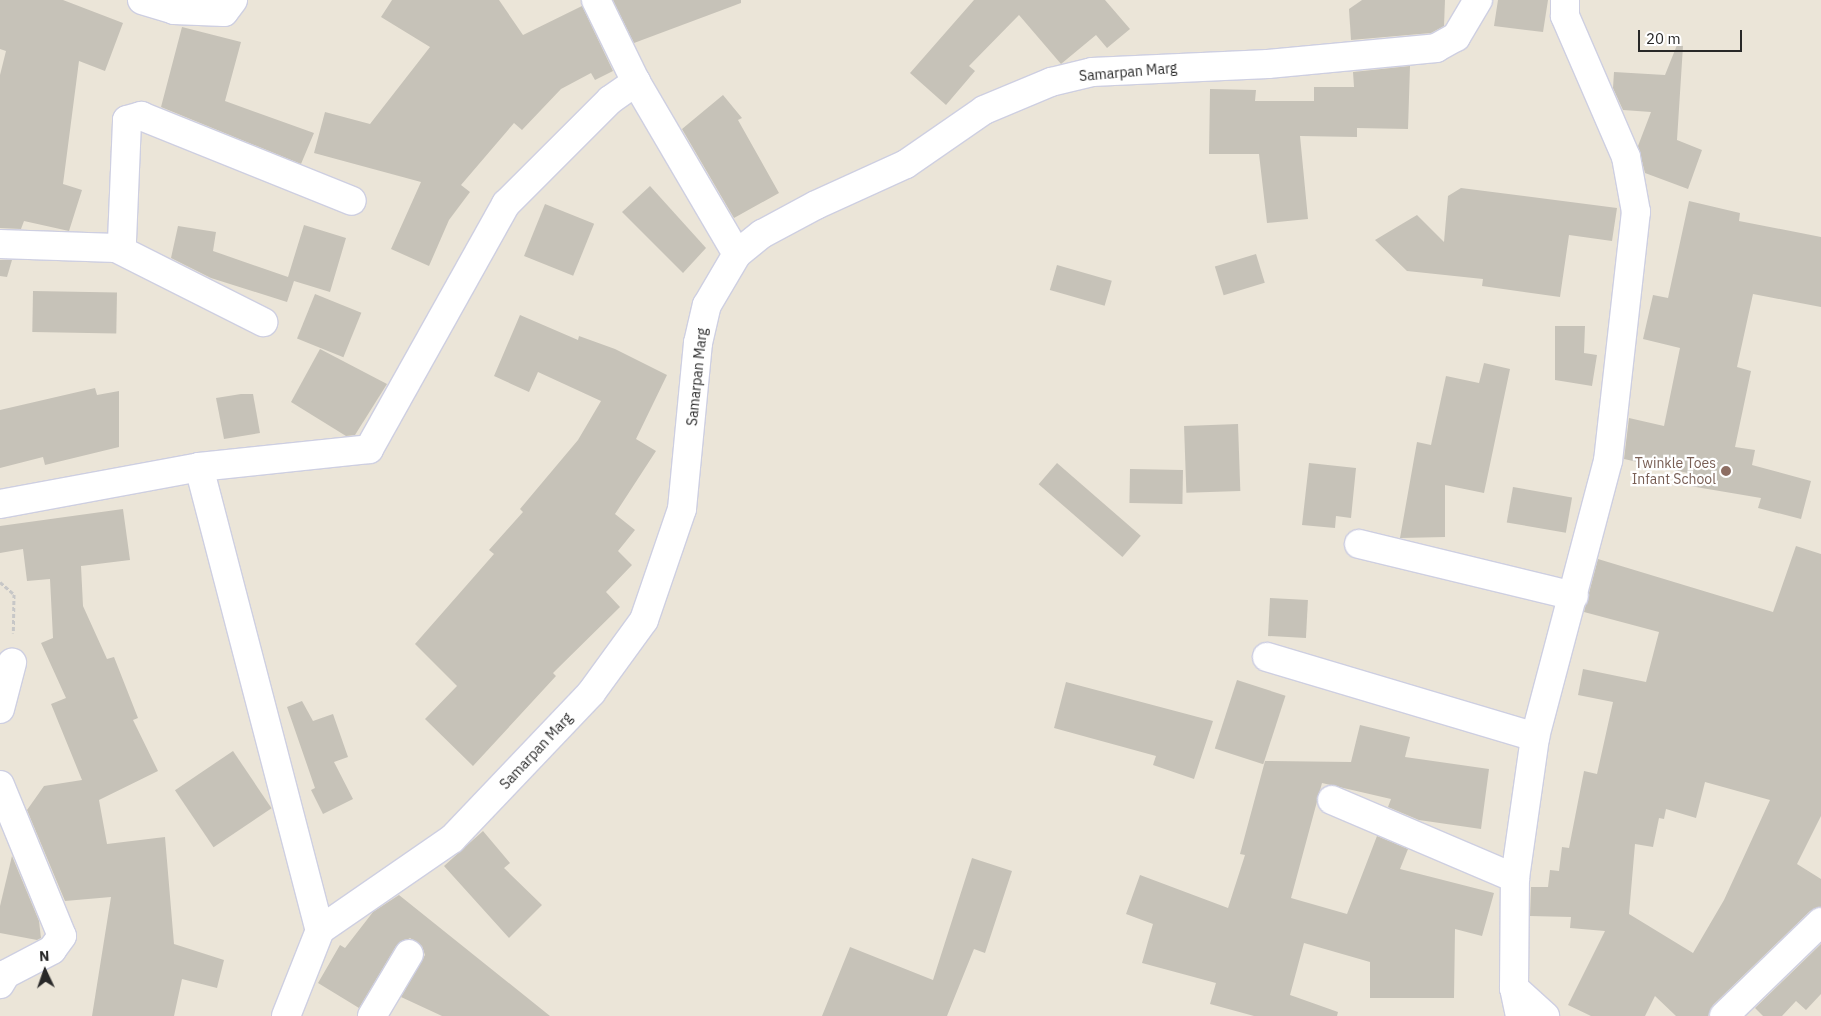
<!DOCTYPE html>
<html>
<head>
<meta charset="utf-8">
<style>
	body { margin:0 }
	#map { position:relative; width:1821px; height:1016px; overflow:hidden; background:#ebe5d8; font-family:"IBM Plex Sans",sans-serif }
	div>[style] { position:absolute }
	.building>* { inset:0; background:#c6c2b8; transform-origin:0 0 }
	.path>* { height:3px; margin-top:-1.5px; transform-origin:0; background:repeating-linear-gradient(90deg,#c7c7c7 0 4px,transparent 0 6.5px) }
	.roads { filter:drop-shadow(1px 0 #cecfe1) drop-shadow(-1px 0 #cecfe1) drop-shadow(0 1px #cecfe1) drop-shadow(0 -1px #cecfe1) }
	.minor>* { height:28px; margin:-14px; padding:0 14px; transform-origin:14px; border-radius:14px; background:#fff }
	.tertiary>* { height:28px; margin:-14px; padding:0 14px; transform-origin:14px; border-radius:14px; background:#fff }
	.dots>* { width:14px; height:14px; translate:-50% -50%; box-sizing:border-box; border:2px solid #fff; border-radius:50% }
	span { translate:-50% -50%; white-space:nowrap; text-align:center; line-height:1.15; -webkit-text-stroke:4.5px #fff; paint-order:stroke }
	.street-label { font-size:14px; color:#282828 }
	.education-label { font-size:14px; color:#785e54 }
	.right { translate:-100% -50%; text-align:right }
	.north { position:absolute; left:20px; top:946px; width:50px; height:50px; -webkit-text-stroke:4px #fff; paint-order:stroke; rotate:357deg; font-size:14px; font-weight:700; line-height:20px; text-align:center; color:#282828 }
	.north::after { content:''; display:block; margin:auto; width:18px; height:22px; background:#282828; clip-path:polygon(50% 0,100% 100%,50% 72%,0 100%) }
	.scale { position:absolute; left:1638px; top:30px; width:104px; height:22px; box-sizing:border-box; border:2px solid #282828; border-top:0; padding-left:6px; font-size:15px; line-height:18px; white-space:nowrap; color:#282828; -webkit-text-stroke:4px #fff; paint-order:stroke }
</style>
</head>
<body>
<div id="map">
	<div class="building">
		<i style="clip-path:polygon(0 0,63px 0,123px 23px,105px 71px,79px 61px,63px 184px,82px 190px,69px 231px,24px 221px,21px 229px,0 228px,0 75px,6px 51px,0 49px)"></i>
		<i style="clip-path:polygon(392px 0,499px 0,523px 35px,582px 6px,613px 71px,595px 80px,591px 73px,561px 89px,522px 130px,514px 123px,461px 185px,470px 192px,449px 220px,429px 266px,391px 249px,421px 182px,314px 153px,325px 112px,370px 124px,430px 47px,381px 17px)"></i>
		<i style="clip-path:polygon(613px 0,741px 0,741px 3px,634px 43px)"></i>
		<i style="clip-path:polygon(974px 0,1105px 0,1130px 29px,1107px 48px,1096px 35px,1061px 64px,1019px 15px,969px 66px,975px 71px,946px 105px,910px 73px)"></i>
		<i style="clip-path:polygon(1362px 0,1445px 0,1444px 26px,1431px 33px,1351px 40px,1349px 9px)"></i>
		<i style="clip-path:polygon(1498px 0,1548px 0,1543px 32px,1494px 26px)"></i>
		<i style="clip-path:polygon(182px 27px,241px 42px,225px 101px,314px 133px,301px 164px,161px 107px)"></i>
		<i style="clip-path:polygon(1677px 45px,1683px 46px,1677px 140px,1702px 150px,1688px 189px,1645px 173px,1638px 146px,1651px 112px,1623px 110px,1613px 88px,1614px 72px,1665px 75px)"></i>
		<i style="clip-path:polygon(1410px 66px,1408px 129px,1357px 128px,1357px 137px,1300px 136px,1308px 219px,1267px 223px,1259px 154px,1209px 154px,1210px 89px,1256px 90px,1255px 101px,1314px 101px,1314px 87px,1354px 87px,1353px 72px)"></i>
		<i style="clip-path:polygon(723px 95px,742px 118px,738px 120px,779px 193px,734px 218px,682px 129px)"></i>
		<i style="clip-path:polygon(650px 186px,706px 248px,683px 273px,622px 212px)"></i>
		<i style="clip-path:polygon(1461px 188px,1617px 208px,1612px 241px,1569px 235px,1560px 297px,1482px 286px,1483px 279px,1407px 271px,1375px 240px,1417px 215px,1444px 242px,1448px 196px)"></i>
		<i style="clip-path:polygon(1689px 201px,1740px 213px,1739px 221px,1821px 237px,1821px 307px,1753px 294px,1737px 367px,1751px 371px,1735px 447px,1755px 450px,1752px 465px,1811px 481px,1801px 519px,1758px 508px,1761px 498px,1690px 486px,1692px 474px,1624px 459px,1629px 418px,1664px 426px,1680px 348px,1643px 339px,1653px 295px,1668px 298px)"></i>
		<i style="left:545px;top:204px;width:53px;height:56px;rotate:22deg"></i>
		<i style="clip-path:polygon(304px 225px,346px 238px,330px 292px,294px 281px,287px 302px,211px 278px,171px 258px,178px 226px,216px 232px,213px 251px,288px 277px)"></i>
		<i style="left:1256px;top:254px;width:30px;height:43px;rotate:73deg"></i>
		<i style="clip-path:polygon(0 260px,12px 260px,7px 277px,0 276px)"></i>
		<i style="left:1057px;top:265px;width:57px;height:26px;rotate:16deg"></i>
		<i style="left:33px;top:291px;width:84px;height:41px;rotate:1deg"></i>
		<i style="left:315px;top:294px;width:50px;height:48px;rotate:22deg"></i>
		<i style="clip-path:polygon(520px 315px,578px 340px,579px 336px,615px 349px,667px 375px,636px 439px,656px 451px,615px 514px,635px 530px,618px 551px,632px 565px,606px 592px,620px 607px,553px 673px,556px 676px,473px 766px,425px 719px,457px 686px,415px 644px,494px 554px,489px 550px,523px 512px,520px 509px,578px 440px,601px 401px,538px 372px,529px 392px,494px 376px)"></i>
		<i style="clip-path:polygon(1555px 326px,1585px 326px,1584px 353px,1597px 355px,1592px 386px,1555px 380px)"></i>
		<i style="clip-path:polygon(320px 349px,387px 384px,355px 435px,346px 436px,291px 402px)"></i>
		<i style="clip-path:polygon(1484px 363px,1510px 369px,1484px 493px,1445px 485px,1445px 537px,1400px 538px,1417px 442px,1431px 445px,1446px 376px,1479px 383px)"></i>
		<i style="clip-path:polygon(95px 388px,97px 395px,119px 391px,119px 447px,45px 465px,43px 457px,0 468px,0 410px)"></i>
		<i style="clip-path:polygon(241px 394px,253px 394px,260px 433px,224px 439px,216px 398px)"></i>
		<i style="left:1238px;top:424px;width:67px;height:54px;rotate:88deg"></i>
		<i style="left:1057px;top:463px;width:111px;height:28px;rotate:41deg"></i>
		<i style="clip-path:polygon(1309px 463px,1356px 468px,1351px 518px,1336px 516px,1335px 528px,1302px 525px)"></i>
		<i style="left:1130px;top:469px;width:53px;height:34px;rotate:1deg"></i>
		<i style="left:1513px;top:487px;width:60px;height:36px;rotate:10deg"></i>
		<i style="clip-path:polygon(123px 509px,130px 560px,81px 566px,83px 606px,107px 659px,114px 657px,138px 718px,133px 720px,158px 771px,99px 800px,107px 844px,165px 837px,174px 944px,224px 960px,217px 988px,182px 979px,174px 1016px,92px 1016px,111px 897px,65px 901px,27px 810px,44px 786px,82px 780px,51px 704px,66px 698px,41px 643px,53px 638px,50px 579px,27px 581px,23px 549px,0 553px,0 526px)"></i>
		<i style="clip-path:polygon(evenodd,1796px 546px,1821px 554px,1821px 816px,1797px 864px,1821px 879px,1821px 907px,1810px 911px,1713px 1005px,1708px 1016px,1676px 1016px,1655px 996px,1645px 1016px,1591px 1016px,1568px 1005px,1605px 931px,1570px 928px,1571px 917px,1530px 916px,1531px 887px,1548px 887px,1550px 870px,1559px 871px,1562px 847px,1569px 848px,1584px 771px,1597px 774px,1613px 702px,1578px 695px,1583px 669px,1646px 682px,1659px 632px,1584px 612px,1598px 559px,1773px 612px,1796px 546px,1705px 782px,1770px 800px,1724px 900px,1693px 953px,1629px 914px,1635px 844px,1653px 847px,1659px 818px,1664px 819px,1666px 809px,1696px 818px,1705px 782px)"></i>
		<i style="left:1270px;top:598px;width:38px;height:38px;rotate:3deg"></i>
		<i style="left:1237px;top:680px;width:51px;height:72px;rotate:18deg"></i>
		<i style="clip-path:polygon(1066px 682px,1213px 721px,1194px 779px,1153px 765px,1156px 756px,1054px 728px)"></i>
		<i style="clip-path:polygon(302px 701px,313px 721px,333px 714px,348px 757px,334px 762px,353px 799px,323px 814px,311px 790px,315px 788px,287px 707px)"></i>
		<i style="clip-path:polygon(1360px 725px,1410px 737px,1405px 757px,1489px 769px,1481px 829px,1419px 820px,1388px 807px,1391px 799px,1322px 783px,1291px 898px,1347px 914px,1377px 836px,1408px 849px,1400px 869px,1494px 893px,1482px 936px,1455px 929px,1454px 998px,1370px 998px,1370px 962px,1304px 943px,1290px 995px,1338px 1012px,1337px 1016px,1254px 1016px,1210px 1004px,1216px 983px,1142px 963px,1153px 924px,1126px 914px,1140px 875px,1228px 908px,1245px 855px,1240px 854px,1265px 761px,1351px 762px)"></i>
		<i style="left:233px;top:751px;width:69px;height:70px;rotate:56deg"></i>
		<i style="clip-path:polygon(483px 831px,510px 863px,504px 868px,542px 905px,509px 938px,444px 866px)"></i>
		<i style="clip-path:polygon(12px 856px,39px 921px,41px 938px,37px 940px,0 933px,0 906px)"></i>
		<i style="clip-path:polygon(972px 858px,1012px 871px,985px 953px,974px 949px,947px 1016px,822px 1016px,850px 947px,933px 980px)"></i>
		<i style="clip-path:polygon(399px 895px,550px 1016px,442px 1016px,401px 997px,425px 955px,422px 946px,410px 938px,396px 946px,359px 1008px,318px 983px,340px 945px,345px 948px,373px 912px)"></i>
		<i style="clip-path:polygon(1821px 944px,1821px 994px,1806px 1010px,1796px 1001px,1782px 1016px,1763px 1016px,1755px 1008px)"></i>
	</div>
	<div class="path">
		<i style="left:0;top:582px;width:18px;rotate:41deg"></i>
		<i style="left:14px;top:594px;width:39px;rotate:91deg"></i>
	</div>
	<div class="roads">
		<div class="minor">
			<i style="left:142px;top:0;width:34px;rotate:17deg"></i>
			<i style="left:174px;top:10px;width:50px;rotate:2.3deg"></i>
			<i style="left:224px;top:12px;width:15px;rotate:-53deg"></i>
			<i style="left:596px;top:0;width:91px;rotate:64deg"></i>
			<i style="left:636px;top:82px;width:199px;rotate:59.6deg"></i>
			<i style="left:0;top:244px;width:116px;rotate:2deg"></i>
			<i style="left:116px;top:248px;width:9px;rotate:-49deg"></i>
			<i style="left:122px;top:241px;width:121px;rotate:-87.6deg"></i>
			<i style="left:127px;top:120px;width:15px;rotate:-16deg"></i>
			<i style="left:141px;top:116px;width:227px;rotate:21.9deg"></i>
			<i style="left:116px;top:248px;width:165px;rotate:26.7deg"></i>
			<i style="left:199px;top:467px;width:479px;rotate:75.4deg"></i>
			<i style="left:0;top:504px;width:202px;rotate:-10.5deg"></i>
			<i style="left:199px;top:467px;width:171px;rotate:-6deg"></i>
			<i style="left:369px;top:449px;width:281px;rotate:-60.8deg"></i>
			<i style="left:506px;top:204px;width:147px;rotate:-45deg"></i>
			<i style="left:610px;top:100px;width:32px;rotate:-35deg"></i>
			<i style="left:1359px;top:544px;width:221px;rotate:13.6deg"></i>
			<i style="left:1267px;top:657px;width:280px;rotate:16.6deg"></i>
			<i style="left:0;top:709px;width:48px;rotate:-75.4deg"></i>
			<i style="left:0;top:785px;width:163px;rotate:67.7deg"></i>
			<i style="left:62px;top:936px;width:17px;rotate:126deg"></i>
			<i style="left:52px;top:950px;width:52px;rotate:152.4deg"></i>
			<i style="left:6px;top:974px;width:12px;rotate:121deg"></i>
			<i style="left:1332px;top:800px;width:199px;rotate:23.1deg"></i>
			<i style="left:1514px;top:988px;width:42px;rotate:42.1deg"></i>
			<i style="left:286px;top:1016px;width:92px;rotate:-68.4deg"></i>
			<i style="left:320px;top:930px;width:160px;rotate:-34.6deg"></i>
			<i style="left:452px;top:839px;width:202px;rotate:-46.4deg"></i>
			<i style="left:591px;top:693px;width:90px;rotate:-54deg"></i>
			<i style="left:644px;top:620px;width:117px;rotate:-71.1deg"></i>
			<i style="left:682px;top:509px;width:167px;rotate:-84.5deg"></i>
			<i style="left:698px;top:343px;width:39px;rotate:-77deg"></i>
			<i style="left:707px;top:305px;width:59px;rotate:-59.5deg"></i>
			<i style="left:737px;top:254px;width:32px;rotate:-39deg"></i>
			<i style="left:762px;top:234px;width:61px;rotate:-28.2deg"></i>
			<i style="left:816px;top:205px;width:99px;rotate:-24.5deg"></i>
			<i style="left:906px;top:164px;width:95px;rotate:-34.7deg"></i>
			<i style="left:984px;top:110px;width:73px;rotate:-22.7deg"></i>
			<i style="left:1051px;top:82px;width:42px;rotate:-13.7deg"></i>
			<i style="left:1092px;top:72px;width:176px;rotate:-2.6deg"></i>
			<i style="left:1268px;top:64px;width:169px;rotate:-5.4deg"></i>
			<i style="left:1436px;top:48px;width:23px;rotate:-29deg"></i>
			<i style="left:1456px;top:37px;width:43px;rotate:-59.3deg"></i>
			<i style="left:372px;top:1016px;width:72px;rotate:-59.2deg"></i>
			<i style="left:1724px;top:1016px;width:135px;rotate:-44.1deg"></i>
		</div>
		<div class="tertiary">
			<i style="left:1520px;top:1016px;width:29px;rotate:-102deg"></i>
			<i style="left:1514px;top:988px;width:110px;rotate:-89.5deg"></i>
			<i style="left:1515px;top:878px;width:142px;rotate:-81.9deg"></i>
			<i style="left:1535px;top:737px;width:285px;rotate:-75.2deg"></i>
			<i style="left:1608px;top:461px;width:251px;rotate:-83.6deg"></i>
			<i style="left:1636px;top:212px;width:56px;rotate:-100.3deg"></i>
			<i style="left:1626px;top:157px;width:154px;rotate:-113.4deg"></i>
			<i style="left:1565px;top:16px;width:16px;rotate:-90deg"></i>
		</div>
	</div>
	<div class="dots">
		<i style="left:1726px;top:471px;background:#8d6e63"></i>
	</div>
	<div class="street-label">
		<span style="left:1128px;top:72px;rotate:-5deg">Samarpan Marg</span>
		<span style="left:697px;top:377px;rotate:-84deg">Samarpan Marg</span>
		<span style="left:536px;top:751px;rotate:-47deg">Samarpan Marg</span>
	</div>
	<div class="education-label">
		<span class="right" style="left:1716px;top:471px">Twinkle Toes<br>Infant School</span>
	</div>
	<div class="north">N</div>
	<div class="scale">20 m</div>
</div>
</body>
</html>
